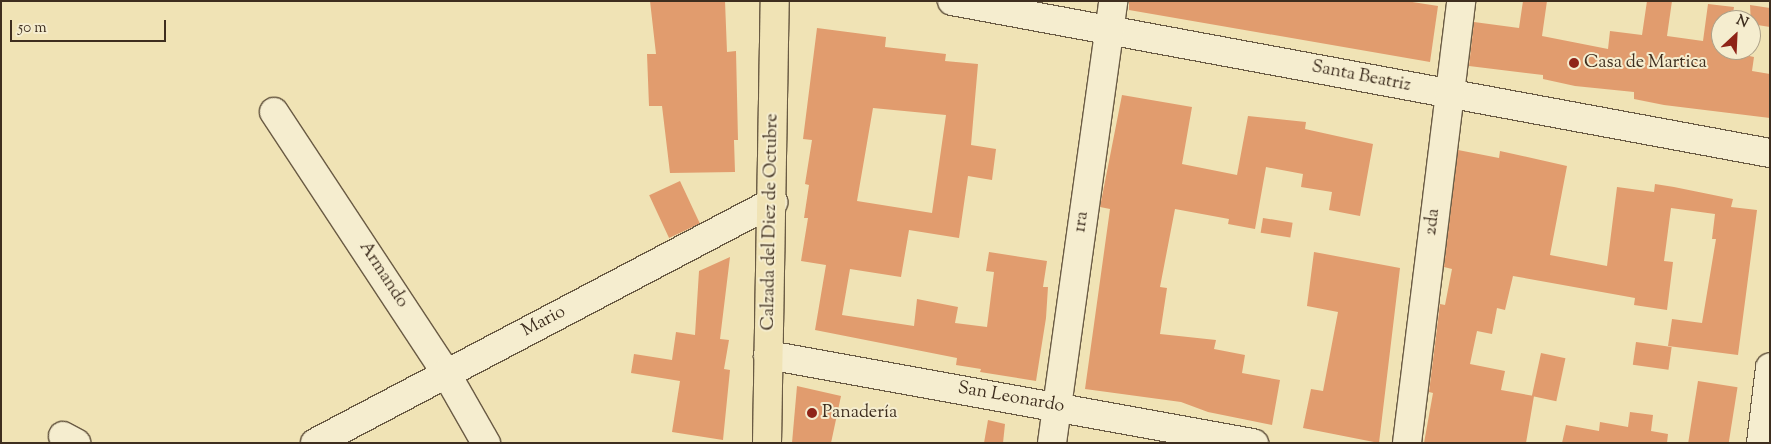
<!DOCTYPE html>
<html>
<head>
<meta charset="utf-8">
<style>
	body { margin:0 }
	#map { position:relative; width:1771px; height:444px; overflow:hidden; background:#f0e3b5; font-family:"Sorts Mill Goudy",serif }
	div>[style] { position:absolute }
	.building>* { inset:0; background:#e19c6e; transform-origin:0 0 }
	.roads { filter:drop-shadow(1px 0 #6a5b44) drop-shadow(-1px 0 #6a5b44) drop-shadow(0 1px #6a5b44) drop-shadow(0 -1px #6a5b44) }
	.minor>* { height:28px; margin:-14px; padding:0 14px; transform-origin:14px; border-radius:14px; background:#f5edcf }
	.major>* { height:28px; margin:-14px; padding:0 14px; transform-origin:14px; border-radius:14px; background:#f0e3b5 }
	.dots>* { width:14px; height:14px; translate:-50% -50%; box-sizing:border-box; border:2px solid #f5edcf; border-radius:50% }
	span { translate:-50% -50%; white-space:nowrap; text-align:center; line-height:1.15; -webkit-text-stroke:4px #f5edcf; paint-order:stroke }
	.poi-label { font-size:18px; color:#3e2e1f }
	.left { translate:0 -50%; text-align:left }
	.street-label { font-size:18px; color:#3e2e1f }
	.frame { position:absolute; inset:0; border:2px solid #3e2e1f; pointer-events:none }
	.north { position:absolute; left:1711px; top:10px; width:50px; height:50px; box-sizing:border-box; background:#f5edcf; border:1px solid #aca189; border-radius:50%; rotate:25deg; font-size:14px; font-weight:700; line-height:20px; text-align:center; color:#3e2e1f }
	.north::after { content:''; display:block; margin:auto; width:18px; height:22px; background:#8f2418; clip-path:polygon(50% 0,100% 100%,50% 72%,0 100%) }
	.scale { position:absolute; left:10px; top:20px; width:156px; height:22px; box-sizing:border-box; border:2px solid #3e2e1f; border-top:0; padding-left:6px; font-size:15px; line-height:18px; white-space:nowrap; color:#3e2e1f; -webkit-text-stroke:4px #f5edcf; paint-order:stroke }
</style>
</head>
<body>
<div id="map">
	<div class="building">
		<i style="clip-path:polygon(650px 1px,725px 1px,727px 52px,736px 51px,738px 140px,734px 140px,735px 172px,670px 173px,662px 106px,649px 106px,647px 54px,656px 54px)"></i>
		<i style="clip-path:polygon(1129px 1px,1406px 1px,1438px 6px,1430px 62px,1129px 10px)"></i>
		<i style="clip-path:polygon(1523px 1px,1547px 1px,1542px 36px,1608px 49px,1610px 31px,1642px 35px,1647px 1px,1672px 1px,1667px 36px,1703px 41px,1708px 4px,1734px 7px,1732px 20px,1721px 20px,1721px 50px,1754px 57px,1752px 71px,1770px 74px,1770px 118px,1664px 105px,1634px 99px,1634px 92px,1575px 86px,1543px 79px,1543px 75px,1469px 66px,1474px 22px,1519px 28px)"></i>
		<i style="clip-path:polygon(1750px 5px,1770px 8px,1770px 27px,1751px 24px)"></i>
		<i style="clip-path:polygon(evenodd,817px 28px,886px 37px,885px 47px,946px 54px,945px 61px,978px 64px,971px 145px,996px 149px,992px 180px,968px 176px,959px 238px,909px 230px,901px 277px,850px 269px,842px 315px,914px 326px,917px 299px,958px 307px,955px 323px,987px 327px,994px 272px,986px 271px,989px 252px,1047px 261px,1043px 287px,1048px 287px,1046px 318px,1036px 381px,980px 372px,981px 369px,956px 365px,957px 358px,815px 330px,826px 265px,801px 261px,808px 218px,804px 218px,809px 185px,805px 184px,812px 140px,803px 139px,817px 28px,873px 108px,946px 115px,932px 213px,857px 201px,873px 108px)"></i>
		<i style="clip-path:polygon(1122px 95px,1192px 107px,1182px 164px,1237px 175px,1248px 116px,1306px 122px,1305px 129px,1373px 144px,1360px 216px,1329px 210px,1332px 192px,1301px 187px,1303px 174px,1266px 167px,1255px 229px,1228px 224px,1229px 219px,1175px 209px,1160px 287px,1167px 288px,1160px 334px,1216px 340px,1214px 349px,1245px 355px,1242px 373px,1280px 380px,1272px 425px,1208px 412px,1181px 402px,1085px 389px,1110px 209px,1100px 207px)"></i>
		<i style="clip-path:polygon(1458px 150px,1499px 158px,1500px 151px,1567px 166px,1550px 255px,1607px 266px,1617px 187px,1654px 192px,1655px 184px,1674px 187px,1733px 199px,1731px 207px,1757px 210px,1738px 355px,1668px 346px,1672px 319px,1702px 323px,1716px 239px,1712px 239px,1715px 214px,1671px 208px,1664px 261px,1673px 262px,1667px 310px,1634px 305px,1635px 298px,1513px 276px,1505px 310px,1497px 308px,1492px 334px,1477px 331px,1470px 364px,1505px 371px,1501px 390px,1534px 396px,1526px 443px,1424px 443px,1433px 393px,1429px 392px,1440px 304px,1445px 305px,1452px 269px,1444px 267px)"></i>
		<i style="left:680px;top:181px;width:47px;height:34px;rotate:65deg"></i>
		<i style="left:1263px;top:218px;width:30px;height:15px;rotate:9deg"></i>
		<i style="clip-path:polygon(1314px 252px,1400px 268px,1379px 443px,1303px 428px,1311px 389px,1323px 391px,1338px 312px,1307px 306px)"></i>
		<i style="clip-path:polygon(730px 257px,720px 339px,729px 340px,724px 369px,730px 370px,723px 440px,672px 432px,680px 381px,631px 373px,634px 354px,672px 360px,676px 332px,695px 335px,699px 271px)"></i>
		<i style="left:1636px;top:342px;width:36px;height:23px;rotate:8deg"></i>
		<i style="left:1541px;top:353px;width:25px;height:44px;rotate:12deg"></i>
		<i style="left:1698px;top:381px;width:40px;height:62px;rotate:9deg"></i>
		<i style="clip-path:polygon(797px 386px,841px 396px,831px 443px,792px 443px)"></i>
		<i style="clip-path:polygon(1630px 412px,1653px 415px,1651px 431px,1668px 434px,1667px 443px,1562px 443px,1566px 425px,1599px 431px,1600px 422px,1628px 427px)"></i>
		<i style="clip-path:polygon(988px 420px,1005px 424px,1003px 443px,984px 443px)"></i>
	</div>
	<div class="roads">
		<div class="minor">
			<i style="left:952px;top:1px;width:832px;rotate:10.53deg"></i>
			<i style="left:274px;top:112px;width:313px;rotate:56.6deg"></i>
			<i style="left:446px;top:373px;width:81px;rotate:60.3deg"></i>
			<i style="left:768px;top:355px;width:494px;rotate:10.3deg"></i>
			<i style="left:63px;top:436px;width:15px;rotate:28deg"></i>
			<i style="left:315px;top:443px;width:518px;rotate:-27.75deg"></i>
			<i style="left:1052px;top:443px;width:446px;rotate:-82.1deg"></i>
			<i style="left:1407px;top:443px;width:445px;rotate:-83deg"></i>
			<i style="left:1761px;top:443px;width:76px;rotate:-83.2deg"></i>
		</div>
		<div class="major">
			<i style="left:767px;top:443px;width:442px;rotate:-89deg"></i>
		</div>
	</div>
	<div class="dots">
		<i style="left:1574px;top:63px;background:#8f2418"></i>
		<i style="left:812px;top:413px;background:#8f2418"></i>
	</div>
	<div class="poi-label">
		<span class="left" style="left:1584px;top:63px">Casa de Martica</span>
		<span class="left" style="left:822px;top:413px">Panadería</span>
	</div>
	<div class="street-label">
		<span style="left:1361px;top:77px;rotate:11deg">Santa Beatriz</span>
		<span style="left:771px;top:222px;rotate:-89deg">Calzada del Diez de Octubre</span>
		<span style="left:1082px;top:222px;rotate:-82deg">1ra</span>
		<span style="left:1433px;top:222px;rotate:-83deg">2da</span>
		<span style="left:383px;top:275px;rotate:57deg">Armando</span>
		<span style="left:544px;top:322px;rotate:-28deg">Mario</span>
		<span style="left:1011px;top:398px;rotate:10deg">San Leonardo</span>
	</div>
	<div class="frame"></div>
	<div class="north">N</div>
	<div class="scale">50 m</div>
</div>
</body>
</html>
